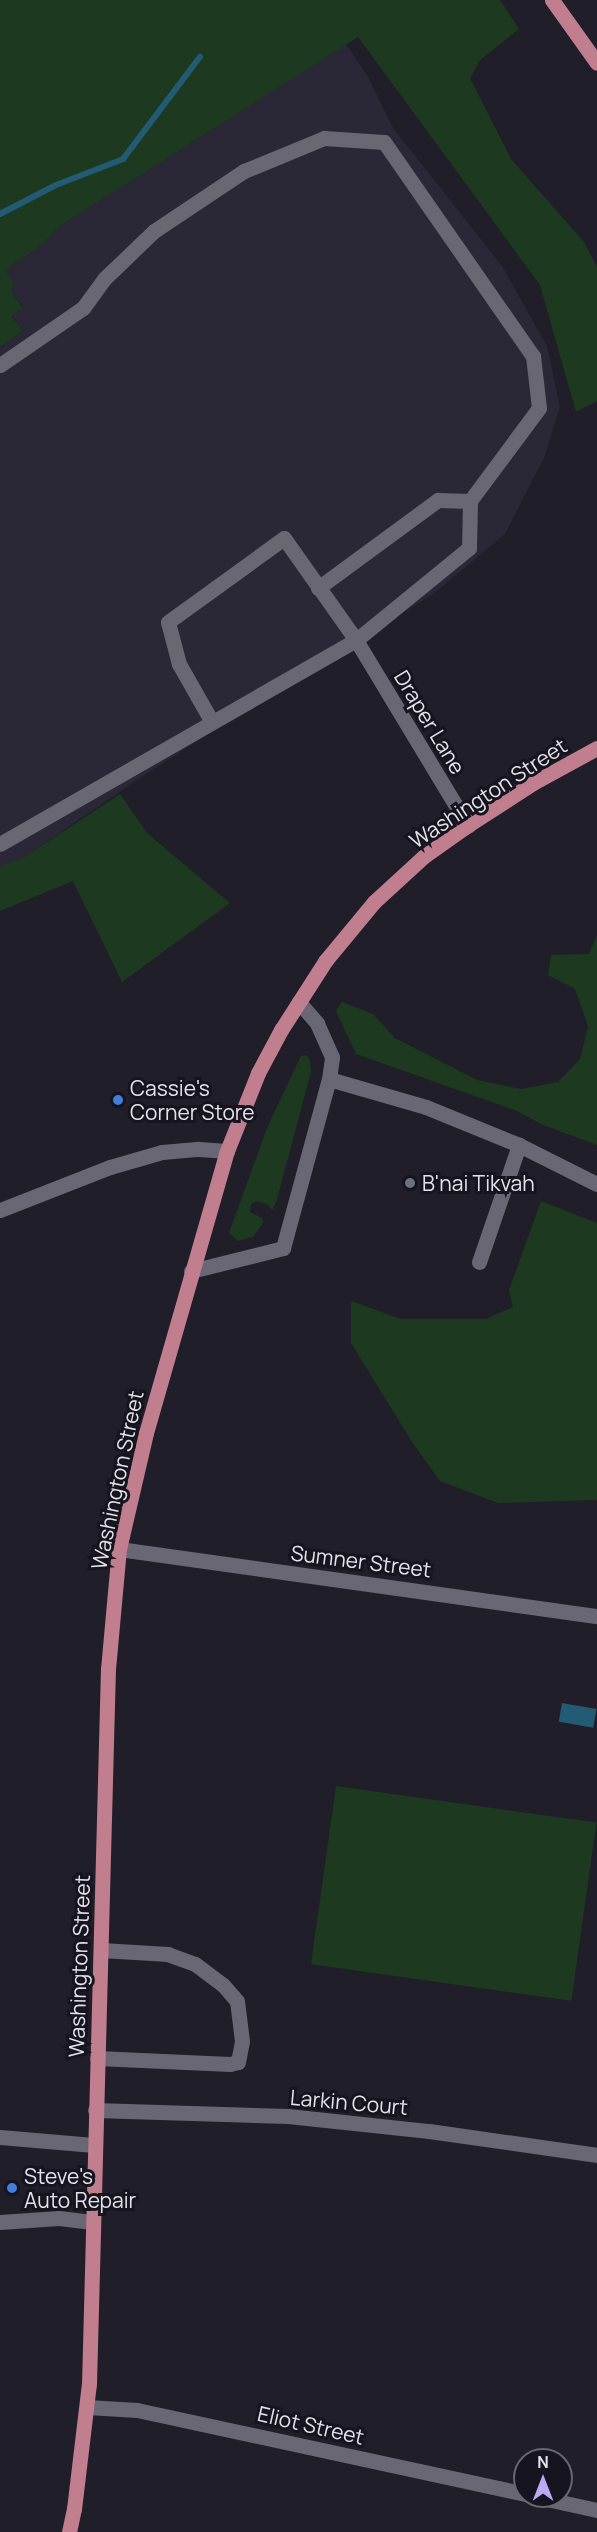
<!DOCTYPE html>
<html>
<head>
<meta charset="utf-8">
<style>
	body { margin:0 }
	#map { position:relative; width:597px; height:2532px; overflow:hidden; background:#201e28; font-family:Manrope,sans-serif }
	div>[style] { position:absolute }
	.built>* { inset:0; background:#2a2737 }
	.green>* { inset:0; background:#1d3920; transform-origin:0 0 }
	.water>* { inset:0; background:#225b73; transform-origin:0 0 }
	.stream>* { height:6px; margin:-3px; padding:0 3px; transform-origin:3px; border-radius:3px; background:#225b73 }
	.minor>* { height:15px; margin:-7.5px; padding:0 7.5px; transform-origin:7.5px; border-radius:7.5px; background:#696774 }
	.major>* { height:15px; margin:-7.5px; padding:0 7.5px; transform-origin:7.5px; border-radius:7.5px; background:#c17e8e }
	.dots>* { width:16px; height:16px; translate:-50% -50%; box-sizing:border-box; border:3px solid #16141e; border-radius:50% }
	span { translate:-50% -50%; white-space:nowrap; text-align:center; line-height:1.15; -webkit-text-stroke:6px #16141e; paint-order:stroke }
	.street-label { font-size:21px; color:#e3e2ea }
	.poi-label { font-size:21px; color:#e3e2ea }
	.left { translate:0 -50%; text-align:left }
	.north { position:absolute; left:513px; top:2448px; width:60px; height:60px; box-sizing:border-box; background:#16141e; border:2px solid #686670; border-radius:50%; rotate:0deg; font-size:16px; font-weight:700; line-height:24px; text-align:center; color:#e3e2ea }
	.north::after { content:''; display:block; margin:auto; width:21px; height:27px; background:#baaaf6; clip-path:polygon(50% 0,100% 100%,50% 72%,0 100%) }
</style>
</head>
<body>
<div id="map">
	<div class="built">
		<i style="clip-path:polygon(346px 44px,368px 77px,393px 128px,502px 266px,547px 346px,560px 407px,544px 458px,505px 534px,432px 595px,318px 663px,134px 782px,26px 856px,0 866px,0 347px,23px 331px,12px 315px,23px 307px,11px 291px,5px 270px,41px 246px,60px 226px)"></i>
	</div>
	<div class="green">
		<i style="clip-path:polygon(0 0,500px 0,519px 29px,480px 60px,470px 78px,511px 159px,584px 242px,597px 267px,597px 401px,576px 412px,540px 285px,358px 37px,60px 226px,41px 246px,5px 270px,14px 283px,11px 291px,23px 308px,12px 316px,23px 331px,0 347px)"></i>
		<i style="clip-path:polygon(120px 794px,147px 833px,230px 903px,122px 982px,73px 881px,0 911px,0 866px,26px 856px)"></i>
		<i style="clip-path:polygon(597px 935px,597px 1145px,543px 1125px,517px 1111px,356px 1054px,336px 1011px,342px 1002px,373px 1014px,395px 1038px,477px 1080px,521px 1089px,558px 1082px,580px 1059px,588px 1026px,575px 989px,548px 975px,551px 955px,589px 954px)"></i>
		<i style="clip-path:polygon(306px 1055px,310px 1060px,311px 1072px,276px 1203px,272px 1210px,267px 1204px,256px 1201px,251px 1204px,250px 1212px,262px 1218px,263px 1223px,253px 1237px,238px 1241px,229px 1233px,267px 1128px,301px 1056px)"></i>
		<i style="clip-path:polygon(541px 1201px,597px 1223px,597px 1500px,498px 1503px,440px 1481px,412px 1442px,351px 1343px,351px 1301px,401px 1319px,486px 1319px,513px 1307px,509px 1290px)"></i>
		<i style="left:336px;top:1786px;width:263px;height:180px;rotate:8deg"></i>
	</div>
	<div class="water">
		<i style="left:562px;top:1703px;width:35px;height:19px;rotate:10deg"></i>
	</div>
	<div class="stream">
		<i style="left:0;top:214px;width:63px;rotate:-27.4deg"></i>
		<i style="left:56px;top:185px;width:72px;rotate:-21.2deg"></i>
		<i style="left:123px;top:159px;width:128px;rotate:-53deg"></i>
	</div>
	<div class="minor">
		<i style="left:0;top:365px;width:101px;rotate:-34.5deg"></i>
		<i style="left:83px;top:308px;width:37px;rotate:-54deg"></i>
		<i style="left:105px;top:278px;width:68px;rotate:-43.8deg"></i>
		<i style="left:154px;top:231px;width:108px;rotate:-33.7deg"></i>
		<i style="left:244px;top:171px;width:87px;rotate:-22.4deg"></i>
		<i style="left:324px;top:138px;width:60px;rotate:3.8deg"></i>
		<i style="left:384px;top:142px;width:261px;rotate:55.2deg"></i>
		<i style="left:533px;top:356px;width:52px;rotate:83.4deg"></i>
		<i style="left:539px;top:408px;width:116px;rotate:126.6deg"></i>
		<i style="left:470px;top:501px;width:47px;rotate:91.2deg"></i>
		<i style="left:469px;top:548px;width:146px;rotate:140.8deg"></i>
		<i style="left:356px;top:640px;width:410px;rotate:150.2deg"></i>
		<i style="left:318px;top:588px;width:149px;rotate:-36.3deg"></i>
		<i style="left:438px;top:500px;width:32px;rotate:2deg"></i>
		<i style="left:212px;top:722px;width:67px;rotate:-119.6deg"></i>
		<i style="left:179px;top:664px;width:43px;rotate:-104.7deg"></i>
		<i style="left:168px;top:622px;width:143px;rotate:-35.9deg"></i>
		<i style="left:284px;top:538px;width:125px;rotate:54.8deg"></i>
		<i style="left:356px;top:640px;width:217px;rotate:58.9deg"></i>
		<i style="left:329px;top:1079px;width:101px;rotate:16.1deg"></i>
		<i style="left:426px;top:1107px;width:100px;rotate:22.2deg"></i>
		<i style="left:519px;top:1145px;width:87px;rotate:26.6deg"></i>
		<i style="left:0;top:1210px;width:118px;rotate:-21.4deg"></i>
		<i style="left:110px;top:1167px;width:54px;rotate:-16.1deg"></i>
		<i style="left:162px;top:1152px;width:37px;rotate:-5deg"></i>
		<i style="left:199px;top:1149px;width:28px;rotate:4deg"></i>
		<i style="left:479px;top:1262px;width:124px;rotate:-71.1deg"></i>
		<i style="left:191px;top:1271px;width:95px;rotate:-14deg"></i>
		<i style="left:283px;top:1248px;width:175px;rotate:-74.8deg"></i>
		<i style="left:329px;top:1079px;width:22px;rotate:-82deg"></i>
		<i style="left:332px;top:1057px;width:37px;rotate:-114deg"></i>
		<i style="left:317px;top:1023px;width:28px;rotate:-131deg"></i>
		<i style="left:119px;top:1549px;width:483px;rotate:8deg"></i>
		<i style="left:97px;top:2058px;width:133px;rotate:2.6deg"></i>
		<i style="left:230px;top:2064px;width:8px;rotate:-14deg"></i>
		<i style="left:238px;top:2062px;width:21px;rotate:-79deg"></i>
		<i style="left:242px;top:2041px;width:40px;rotate:-97.1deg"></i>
		<i style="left:237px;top:2001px;width:21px;rotate:-131deg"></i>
		<i style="left:223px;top:1985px;width:35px;rotate:-143deg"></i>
		<i style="left:195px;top:1964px;width:29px;rotate:-160deg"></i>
		<i style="left:168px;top:1954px;width:67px;rotate:-176.6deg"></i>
		<i style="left:95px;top:2110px;width:193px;rotate:1.8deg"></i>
		<i style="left:288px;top:2116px;width:142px;rotate:6.1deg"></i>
		<i style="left:429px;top:2131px;width:170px;rotate:8.1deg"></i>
		<i style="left:0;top:2137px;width:94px;rotate:4.9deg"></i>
		<i style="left:0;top:2222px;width:59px;rotate:-3.9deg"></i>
		<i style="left:59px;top:2218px;width:33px;rotate:7deg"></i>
		<i style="left:87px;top:2407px;width:50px;rotate:3.4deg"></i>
		<i style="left:137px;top:2410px;width:397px;rotate:12.2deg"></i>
		<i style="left:533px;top:2496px;width:66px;rotate:12.3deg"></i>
	</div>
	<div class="major">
		<i style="left:552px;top:0;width:77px;rotate:54.5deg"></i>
		<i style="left:69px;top:2532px;width:24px;rotate:-78deg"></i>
		<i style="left:74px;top:2509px;width:126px;rotate:-83.2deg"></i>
		<i style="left:89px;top:2384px;width:715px;rotate:-88.48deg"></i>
		<i style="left:108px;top:1669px;width:121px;rotate:-84.8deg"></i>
		<i style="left:119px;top:1549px;width:119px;rotate:-76.9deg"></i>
		<i style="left:146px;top:1433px;width:293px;rotate:-74deg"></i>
		<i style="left:227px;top:1151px;width:84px;rotate:-68.3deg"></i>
		<i style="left:258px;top:1073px;width:49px;rotate:-61.9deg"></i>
		<i style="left:281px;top:1030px;width:83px;rotate:-57.3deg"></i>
		<i style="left:326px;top:960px;width:75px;rotate:-50.4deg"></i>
		<i style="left:374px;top:902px;width:67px;rotate:-42.6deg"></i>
		<i style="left:423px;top:857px;width:52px;rotate:-35.5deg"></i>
		<i style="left:465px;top:827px;width:81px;rotate:-32.9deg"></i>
		<i style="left:533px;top:783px;width:73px;rotate:-28.7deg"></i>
	</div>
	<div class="dots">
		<i style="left:118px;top:1100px;background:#3f7fe0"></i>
		<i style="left:410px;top:1183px;background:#6b7280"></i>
		<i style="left:12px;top:2188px;background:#3f7fe0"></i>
	</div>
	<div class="street-label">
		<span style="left:430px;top:722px;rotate:59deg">Draper Lane</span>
		<span style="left:488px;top:793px;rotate:-33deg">Washington Street</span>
		<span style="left:117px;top:1480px;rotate:-78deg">Washington Street</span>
		<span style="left:361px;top:1561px;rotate:7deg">Sumner Street</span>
		<span style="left:79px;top:1966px;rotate:-88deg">Washington Street</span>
		<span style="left:349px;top:2102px;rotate:5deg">Larkin Court</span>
		<span style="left:311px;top:2425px;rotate:13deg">Eliot Street</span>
	</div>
	<div class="poi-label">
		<span class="left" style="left:130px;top:1100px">Cassie's<br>Corner Store</span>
		<span class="left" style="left:422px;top:1183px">B'nai Tikvah</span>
		<span class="left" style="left:24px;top:2188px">Steve's<br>Auto Repair</span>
	</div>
	<div class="north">N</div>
</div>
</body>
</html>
